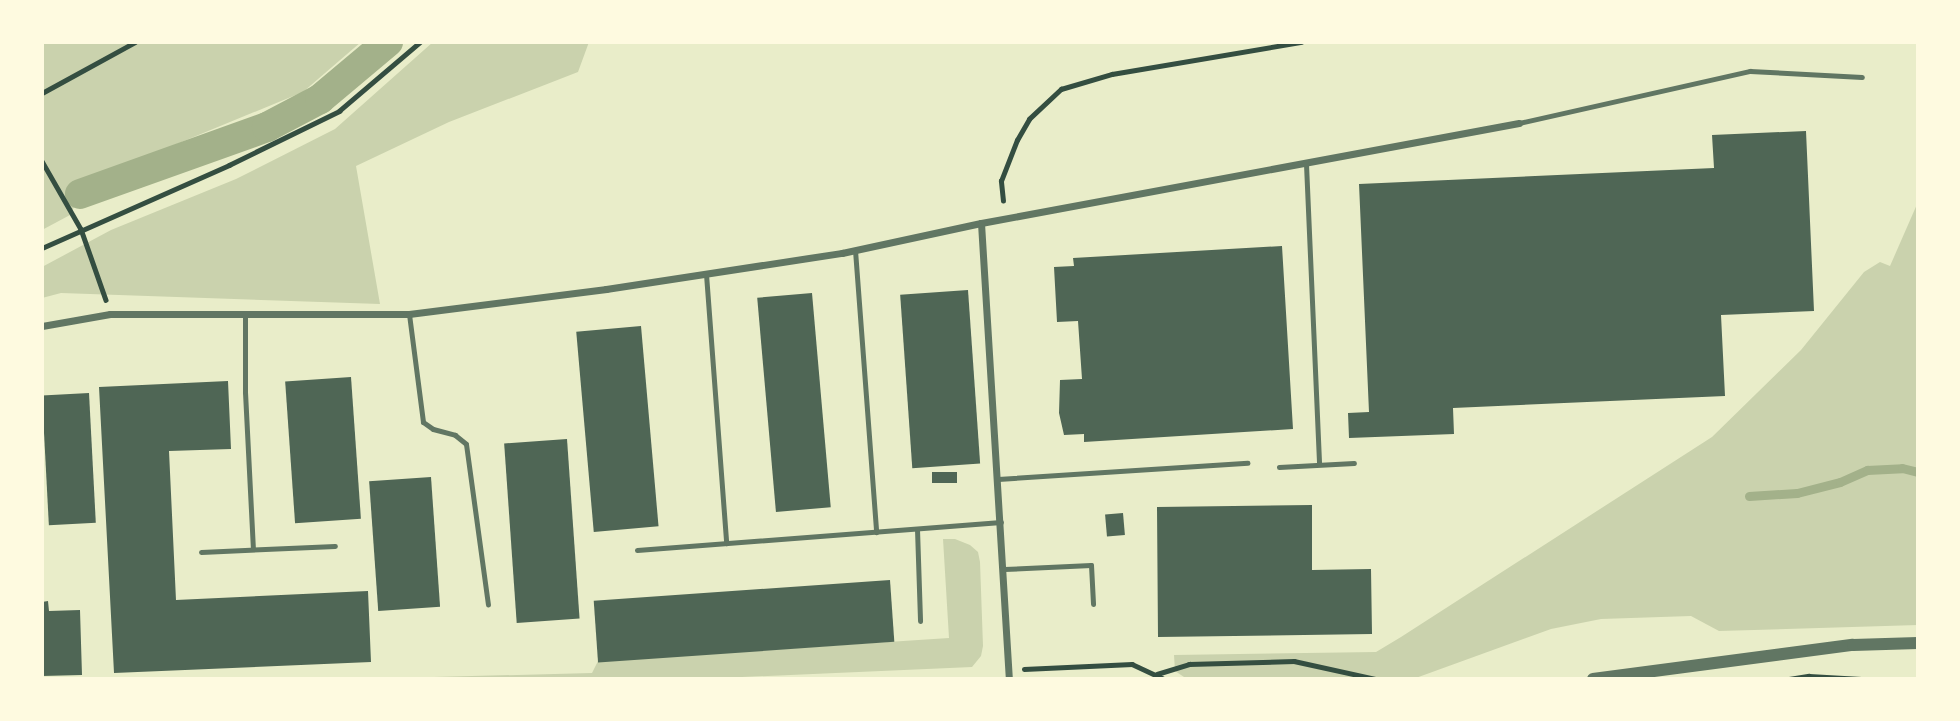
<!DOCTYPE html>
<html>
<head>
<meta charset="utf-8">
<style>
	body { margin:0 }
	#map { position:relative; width:1960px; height:721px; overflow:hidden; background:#e9edc9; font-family:"Alegreya Sans",sans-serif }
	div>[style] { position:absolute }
	.green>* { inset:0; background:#cad2ad }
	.stream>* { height:9px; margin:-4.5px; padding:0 4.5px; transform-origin:4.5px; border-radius:4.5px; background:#a3b18a }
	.canal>* { height:30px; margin:-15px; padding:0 15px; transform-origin:15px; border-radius:15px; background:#a3b18a }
	.building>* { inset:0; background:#4f6655; transform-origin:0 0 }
	.path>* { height:4.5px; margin:-2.25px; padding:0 2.25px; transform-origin:2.25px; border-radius:2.25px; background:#344e41 }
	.service>* { height:5px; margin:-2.5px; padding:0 2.5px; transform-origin:2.5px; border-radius:2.5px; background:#617663 }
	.minor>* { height:7px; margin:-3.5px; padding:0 3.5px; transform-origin:3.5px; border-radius:3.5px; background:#617663 }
	.tertiary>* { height:12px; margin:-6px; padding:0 6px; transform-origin:6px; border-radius:6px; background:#617663 }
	span { translate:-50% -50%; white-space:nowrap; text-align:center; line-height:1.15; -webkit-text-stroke:7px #fefae0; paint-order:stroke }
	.frame { position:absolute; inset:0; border:44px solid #fefae0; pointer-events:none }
</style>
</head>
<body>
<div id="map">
	<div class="green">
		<i style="clip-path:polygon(42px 42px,361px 42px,303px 92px,87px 181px,70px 215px,42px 230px)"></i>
		<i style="clip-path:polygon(433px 42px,589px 42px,578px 72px,449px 122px,356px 166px,380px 304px,61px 293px,42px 298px,42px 267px,111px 230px,236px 179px,335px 129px)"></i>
		<i style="clip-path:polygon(1918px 202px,1918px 625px,1719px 631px,1691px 616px,1601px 619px,1551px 629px,1413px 679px,1187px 679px,1175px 671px,1174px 655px,1376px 652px,1401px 637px,1712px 437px,1801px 350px,1864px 272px,1880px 262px,1890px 266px)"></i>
		<i style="clip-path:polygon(943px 539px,955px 539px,970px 545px,978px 552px,980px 562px,983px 646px,981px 656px,972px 667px,698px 679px,357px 679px,592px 673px,598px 661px,949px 638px)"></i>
	</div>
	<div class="stream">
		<i style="left:1749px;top:496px;width:48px;rotate:-3.6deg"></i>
		<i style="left:1797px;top:493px;width:44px;rotate:-14.3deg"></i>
		<i style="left:1840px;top:482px;width:30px;rotate:-24deg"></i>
		<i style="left:1867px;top:470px;width:35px;rotate:-3deg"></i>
		<i style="left:1902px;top:468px;width:16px;rotate:14deg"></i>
	</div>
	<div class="canal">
		<i style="left:80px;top:194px;width:199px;rotate:-19.7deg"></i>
		<i style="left:267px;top:127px;width:60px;rotate:-27.8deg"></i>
		<i style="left:320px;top:99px;width:89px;rotate:-40deg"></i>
	</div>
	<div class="building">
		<i style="clip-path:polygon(1806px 131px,1814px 311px,1721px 315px,1725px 396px,1453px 408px,1454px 434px,1349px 438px,1348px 413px,1369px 412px,1359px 184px,1714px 168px,1712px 135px)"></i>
		<i style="clip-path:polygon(1282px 246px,1293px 429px,1084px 442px,1084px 434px,1064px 435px,1059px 413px,1060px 380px,1082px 379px,1078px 321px,1057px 322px,1054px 267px,1074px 266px,1073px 258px)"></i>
		<i style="left:968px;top:290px;width:174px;height:68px;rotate:86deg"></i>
		<i style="left:812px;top:293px;width:215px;height:55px;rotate:85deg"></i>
		<i style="left:641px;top:326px;width:201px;height:65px;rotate:85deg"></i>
		<i style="left:351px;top:377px;width:142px;height:66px;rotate:86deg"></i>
		<i style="clip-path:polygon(228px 381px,231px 449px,169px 451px,176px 600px,368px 591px,371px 662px,114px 673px,99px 387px)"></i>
		<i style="left:89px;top:393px;width:130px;height:47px;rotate:87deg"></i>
		<i style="left:567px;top:439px;width:180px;height:63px;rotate:86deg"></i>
		<i style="left:957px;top:472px;width:11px;height:25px;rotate:90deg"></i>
		<i style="left:431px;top:477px;width:130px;height:62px;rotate:86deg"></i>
		<i style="clip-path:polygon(1312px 505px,1312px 570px,1371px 569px,1372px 634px,1158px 637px,1157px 507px)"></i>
		<i style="left:1123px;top:513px;width:22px;height:18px;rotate:85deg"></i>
		<i style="left:890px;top:580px;width:62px;height:297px;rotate:86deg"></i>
		<i style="clip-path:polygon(48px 601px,49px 611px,80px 610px,82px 675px,42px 676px,42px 602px)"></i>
	</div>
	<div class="path">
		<i style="left:42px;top:93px;width:106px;rotate:-28.7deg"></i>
		<i style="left:42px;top:161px;width:78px;rotate:60.2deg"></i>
		<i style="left:81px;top:229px;width:75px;rotate:70.6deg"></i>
		<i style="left:1003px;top:201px;width:20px;rotate:-96deg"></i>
		<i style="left:1001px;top:181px;width:44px;rotate:-68.7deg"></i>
		<i style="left:1017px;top:140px;width:24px;rotate:-60deg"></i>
		<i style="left:1029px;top:119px;width:44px;rotate:-43.2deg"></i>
		<i style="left:1061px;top:89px;width:53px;rotate:-16.4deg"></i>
		<i style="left:1112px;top:74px;width:192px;rotate:-9.6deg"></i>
		<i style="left:42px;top:248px;width:205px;rotate:-23.9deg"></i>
		<i style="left:229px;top:165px;width:123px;rotate:-26.1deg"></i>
		<i style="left:339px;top:111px;width:106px;rotate:-40.4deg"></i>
		<i style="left:1024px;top:669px;width:108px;rotate:-2.7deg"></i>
		<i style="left:1132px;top:664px;width:35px;rotate:25deg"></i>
		<i style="left:1157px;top:674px;width:34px;rotate:-17deg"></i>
		<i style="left:1189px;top:664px;width:105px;rotate:-1.6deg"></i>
		<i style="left:1294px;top:661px;width:84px;rotate:12.4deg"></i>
		<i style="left:1789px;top:679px;width:20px;rotate:-9deg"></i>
		<i style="left:1809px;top:676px;width:52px;rotate:3.3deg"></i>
	</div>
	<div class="service">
		<i style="left:1519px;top:123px;width:237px;rotate:-12.7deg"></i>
		<i style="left:1750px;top:71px;width:112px;rotate:3.1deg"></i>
		<i style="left:1306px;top:164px;width:300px;rotate:87.5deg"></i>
		<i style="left:855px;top:250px;width:283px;rotate:85.7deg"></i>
		<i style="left:706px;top:274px;width:270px;rotate:85.7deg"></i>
		<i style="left:245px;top:314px;width:78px;rotate:90deg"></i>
		<i style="left:245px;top:392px;width:156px;rotate:87.1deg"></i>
		<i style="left:409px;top:314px;width:109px;rotate:82.6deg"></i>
		<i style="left:423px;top:422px;width:12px;rotate:35deg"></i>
		<i style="left:433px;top:429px;width:23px;rotate:15deg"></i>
		<i style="left:455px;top:435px;width:14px;rotate:39deg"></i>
		<i style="left:466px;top:444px;width:162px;rotate:82.2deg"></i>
		<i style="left:1279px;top:467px;width:75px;rotate:-3.1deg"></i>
		<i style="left:998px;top:479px;width:250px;rotate:-3.7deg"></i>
		<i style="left:917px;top:529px;width:92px;rotate:88.1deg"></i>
		<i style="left:637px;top:550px;width:365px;rotate:-4.4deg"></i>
		<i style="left:201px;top:552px;width:134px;rotate:-2.6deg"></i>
		<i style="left:1004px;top:569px;width:87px;rotate:-2.6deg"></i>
		<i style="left:1091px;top:565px;width:39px;rotate:87deg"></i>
	</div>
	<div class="minor">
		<i style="left:981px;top:223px;width:457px;rotate:86.5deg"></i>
		<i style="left:42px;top:326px;width:69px;rotate:-10deg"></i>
		<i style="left:110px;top:314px;width:299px"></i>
		<i style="left:409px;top:314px;width:199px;rotate:-7.2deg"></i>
		<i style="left:606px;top:289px;width:239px;rotate:-8.7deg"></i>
		<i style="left:842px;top:253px;width:142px;rotate:-12.2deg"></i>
		<i style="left:981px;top:223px;width:547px;rotate:-10.53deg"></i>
	</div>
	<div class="tertiary">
		<i style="left:1593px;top:679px;width:262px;rotate:-7.5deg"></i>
		<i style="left:1853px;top:645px;width:65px;rotate:-1.8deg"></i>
	</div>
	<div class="frame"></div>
</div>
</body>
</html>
